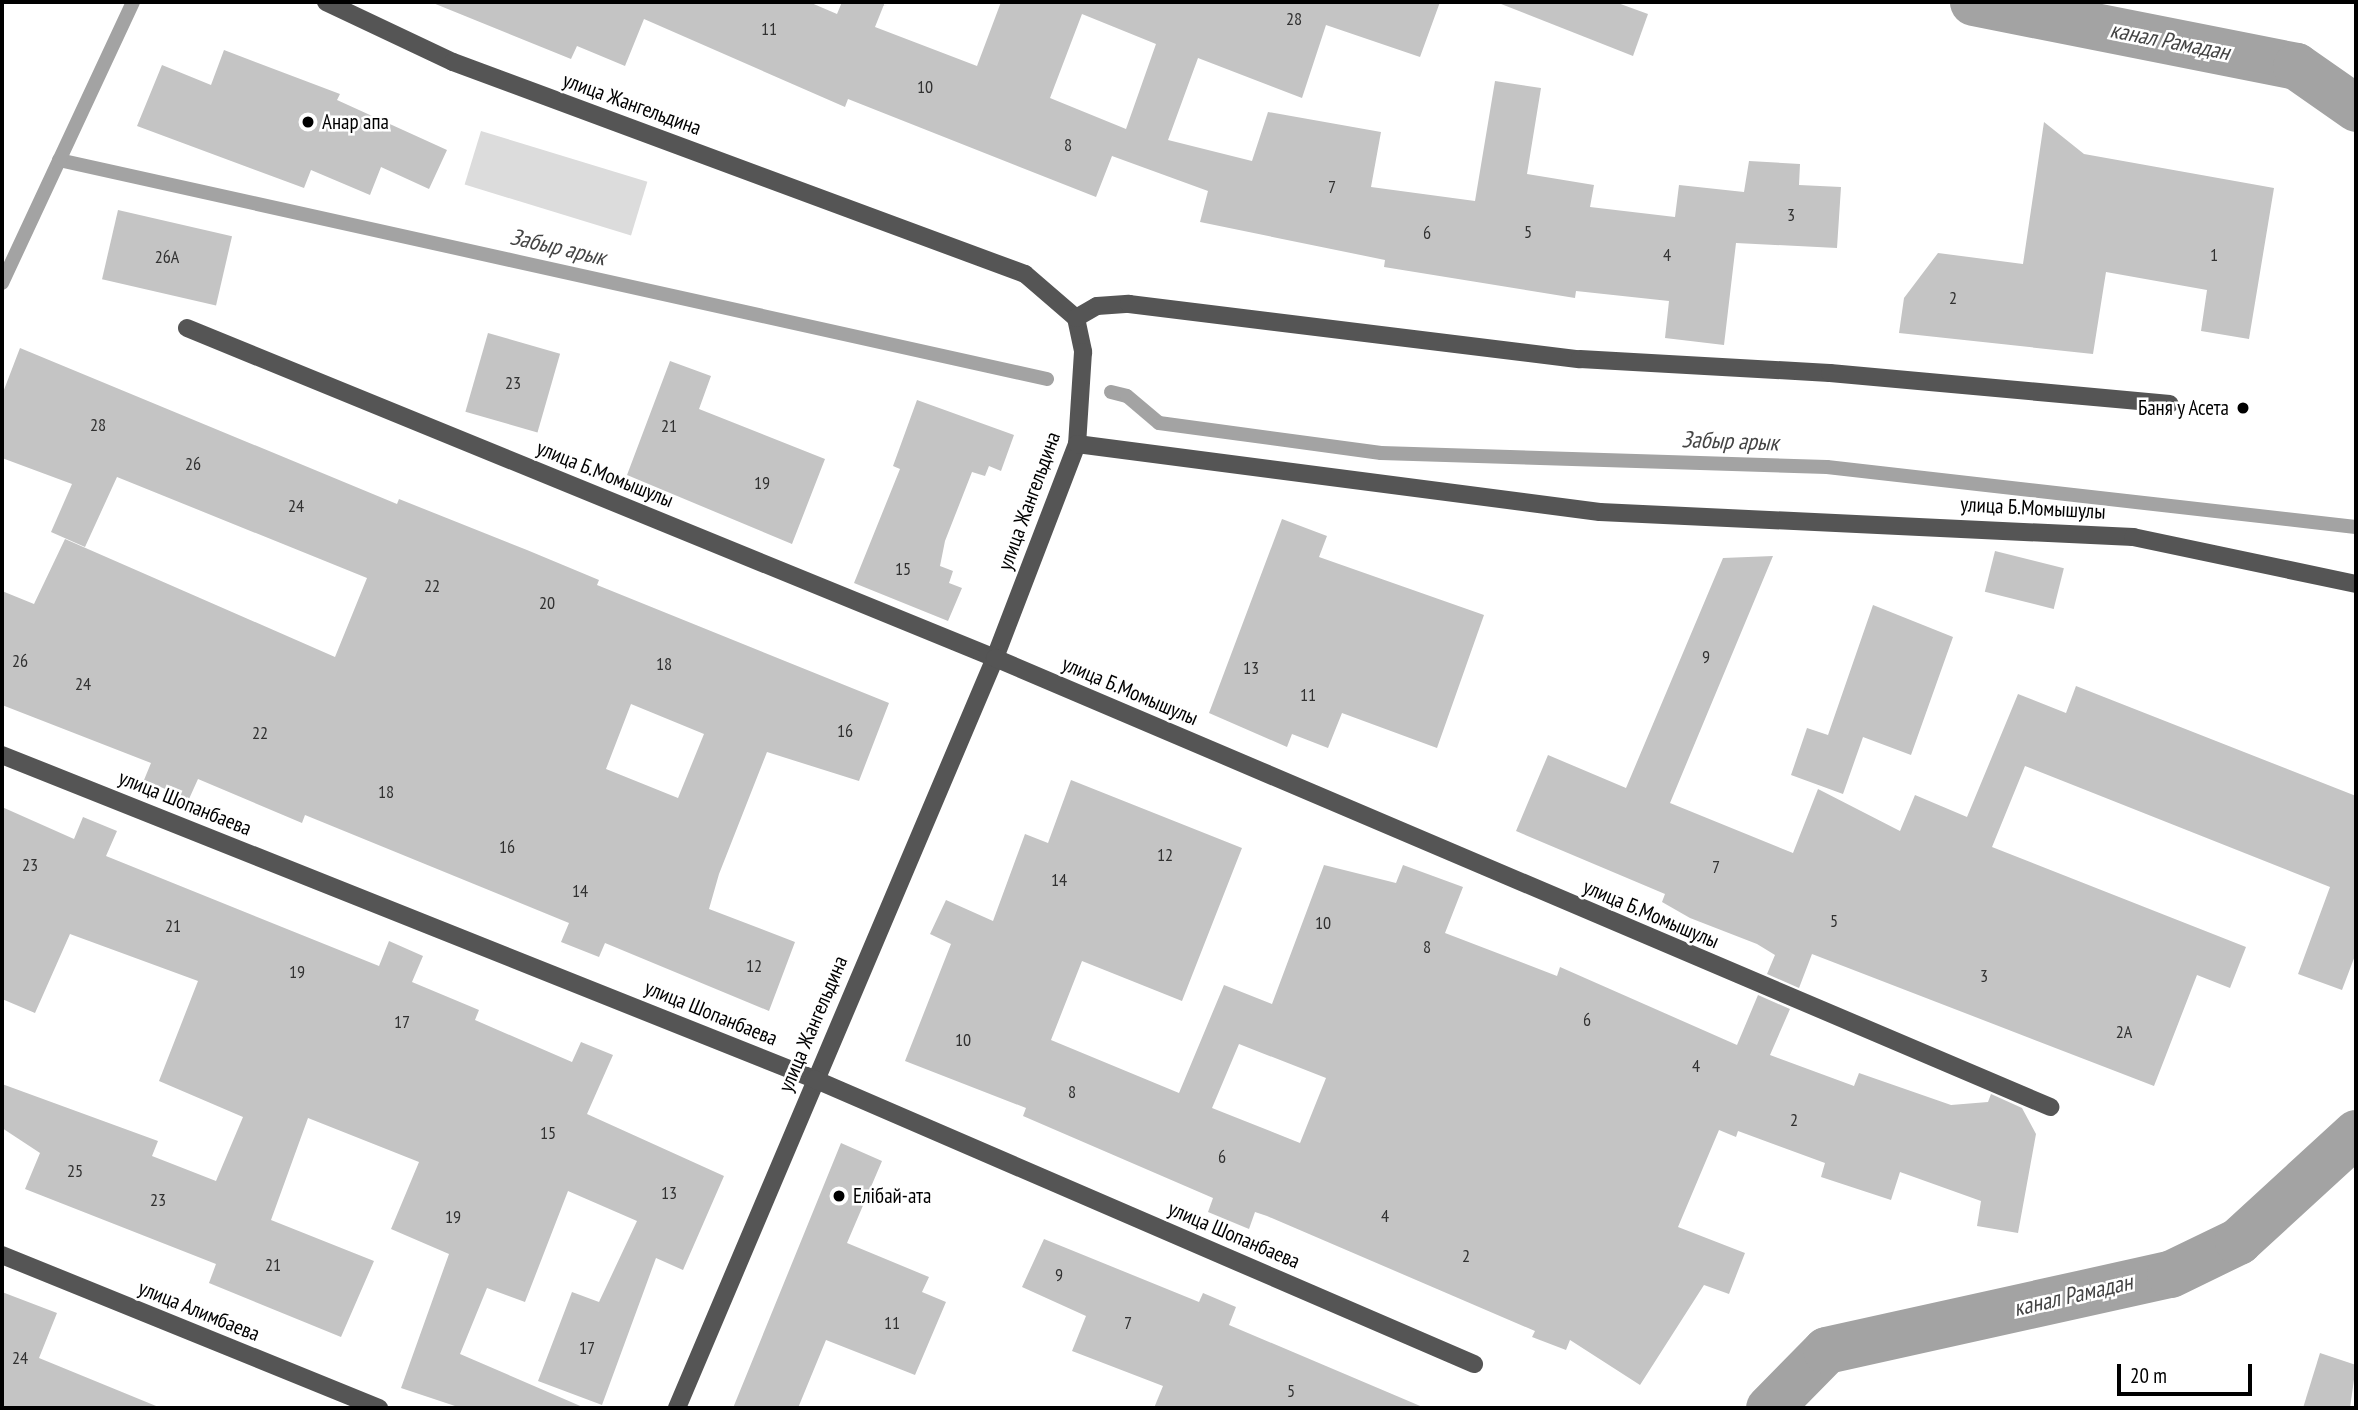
<!DOCTYPE html>
<html>
<head>
<meta charset="utf-8">
<style>
	body { margin:0 }
	#map { position:relative; width:2358px; height:1410px; overflow:hidden; background:#fff; font-family:"PT Sans Narrow",sans-serif }
	div>[style] { position:absolute }
	.green>* { inset:0; background:#dcdcdc; transform-origin:0 0 }
	.stream>* { height:14px; margin:-7px; padding:0 7px; transform-origin:7px; border-radius:7px; background:#a3a3a3 }
	.canal>* { height:47px; margin:-23.5px; padding:0 23.5px; transform-origin:23.5px; border-radius:23.5px; background:#a3a3a3 }
	.building>* { inset:0; background:#c4c4c4; transform-origin:0 0 }
	.minor>* { height:18px; margin:-9px; padding:0 9px; transform-origin:9px; border-radius:9px; background:#555 }
	.dots>* { width:19px; height:19px; translate:-50% -50%; box-sizing:border-box; border:4px solid #fff; border-radius:50% }
	span { translate:-50% -50%; white-space:nowrap; text-align:center; line-height:1.15; -webkit-text-stroke:5px #fff; paint-order:stroke }
	.number-label { font-size:18px; color:#313131 }
	.number-label span { -webkit-text-stroke-width:0 }
	.street-label { font-size:21px; color:#000 }
	.poi-label { font-size:21px; color:#000 }
	.left { translate:0 -50%; text-align:left }
	.right { translate:-100% -50%; text-align:right }
	.water-label { font-size:23px; color:#444; font-style:italic }
	.frame { position:absolute; inset:0; border:4px solid #000; pointer-events:none }
	.scale { position:absolute; left:2117px; top:1364px; width:135px; height:32px; box-sizing:border-box; border:4px solid #000; border-top:0; padding-left:9px; font-size:21px; line-height:24px; white-space:nowrap; color:#000; -webkit-text-stroke:5px #fff; paint-order:stroke }
</style>
</head>
<body>
<div id="map">
	<div class="green">
		<i style="left:481px;top:131px;width:174px;height:56px;rotate:17deg"></i>
	</div>
	<div class="stream">
		<i style="left:59px;top:160px;width:1012px;rotate:12.5deg"></i>
		<i style="left:2px;top:283px;width:310px;rotate:-65deg"></i>
		<i style="left:1111px;top:392px;width:16px;rotate:14deg"></i>
		<i style="left:1127px;top:396px;width:42px;rotate:40.2deg"></i>
		<i style="left:1159px;top:423px;width:224px;rotate:7.7deg"></i>
		<i style="left:1381px;top:453px;width:446px;rotate:1.8deg"></i>
		<i style="left:1827px;top:467px;width:532px;rotate:6.47deg"></i>
	</div>
	<div class="canal">
		<i style="left:1973px;top:2px;width:329px;rotate:11.2deg"></i>
		<i style="left:2296px;top:66px;width:73px;rotate:35deg"></i>
		<i style="left:1769px;top:1408px;width:81px;rotate:-45.5deg"></i>
		<i style="left:1826px;top:1350px;width:352px;rotate:-12.5deg"></i>
		<i style="left:2170px;top:1274px;width:76px;rotate:-25.9deg"></i>
		<i style="left:2238px;top:1241px;width:160px;rotate:-42.5deg"></i>
	</div>
	<div class="building">
		<i style="clip-path:polygon(evenodd,809px 2px,837px 14px,842px 2px,885px 2px,875px 27px,977px 66px,1001px 2px,1440px 2px,1420px 57px,1326px 25px,1302px 98px,1198px 58px,1168px 140px,1252px 161px,1268px 112px,1381px 132px,1371px 187px,1475px 201px,1495px 81px,1541px 88px,1527px 174px,1594px 185px,1590px 207px,1675px 217px,1679px 185px,1744px 192px,1749px 161px,1800px 164px,1799px 185px,1841px 187px,1837px 248px,1736px 243px,1724px 345px,1665px 338px,1669px 301px,1576px 291px,1575px 298px,1384px 267px,1385px 260px,1200px 222px,1208px 191px,1112px 156px,1096px 197px,848px 99px,845px 107px,644px 19px,625px 66px,577px 46px,571px 59px,433px 3px,809px 2px,1082px 14px,1156px 44px,1126px 129px,1050px 98px,1082px 14px)"></i>
		<i style="clip-path:polygon(1496px 2px,1615px 2px,1648px 14px,1633px 56px)"></i>
		<i style="clip-path:polygon(224px 50px,340px 94px,337px 100px,447px 150px,429px 189px,381px 167px,370px 195px,311px 170px,304px 188px,137px 126px,162px 65px,211px 85px)"></i>
		<i style="clip-path:polygon(2044px 122px,2084px 154px,2274px 188px,2249px 339px,2201px 331px,2207px 290px,2106px 272px,2093px 354px,1899px 333px,1904px 298px,1938px 253px,2023px 264px)"></i>
		<i style="left:118px;top:210px;width:117px;height:71px;rotate:13deg"></i>
		<i style="left:488px;top:333px;width:75px;height:82px;rotate:16deg"></i>
		<i style="clip-path:polygon(evenodd,20px 348px,397px 504px,399px 499px,527px 550px,599px 580px,597px 585px,889px 703px,859px 781px,767px 752px,719px 874px,709px 909px,795px 942px,769px 1011px,605px 943px,599px 957px,561px 942px,569px 923px,305px 815px,302px 823px,198px 779px,189px 799px,144px 780px,151px 763px,2px 705px,2px 591px,34px 604px,65px 539px,335px 657px,367px 578px,117px 477px,85px 547px,51px 532px,72px 484px,2px 458px,2px 395px,20px 348px,631px 704px,704px 734px,678px 798px,606px 769px,631px 704px)"></i>
		<i style="clip-path:polygon(670px 361px,711px 376px,699px 409px,825px 459px,792px 544px,627px 475px)"></i>
		<i style="clip-path:polygon(917px 400px,1014px 435px,1001px 471px,989px 466px,985px 476px,972px 472px,945px 541px,940px 566px,953px 571px,949px 583px,962px 588px,948px 621px,854px 583px,900px 469px,893px 466px)"></i>
		<i style="clip-path:polygon(1282px 519px,1327px 536px,1319px 557px,1484px 615px,1437px 748px,1342px 713px,1328px 748px,1292px 734px,1287px 747px,1209px 713px)"></i>
		<i style="left:1995px;top:551px;width:71px;height:42px;rotate:14deg"></i>
		<i style="clip-path:polygon(1773px 556px,1670px 803px,1793px 853px,1818px 789px,1900px 831px,1915px 795px,1967px 817px,2018px 694px,2066px 713px,2076px 686px,2356px 796px,2356px 953px,2342px 990px,2298px 974px,2330px 887px,2025px 766px,1992px 847px,2246px 947px,2230px 988px,2197px 975px,2154px 1086px,1812px 954px,1799px 988px,1767px 974px,1775px 955px,1757px 944px,1690px 918px,1662px 902px,1665px 894px,1516px 831px,1548px 755px,1626px 788px,1723px 558px)"></i>
		<i style="clip-path:polygon(1873px 605px,1953px 637px,1911px 755px,1863px 737px,1843px 794px,1791px 775px,1807px 728px,1828px 735px)"></i>
		<i style="clip-path:polygon(evenodd,1071px 780px,1242px 848px,1182px 1001px,1082px 961px,1051px 1040px,1179px 1093px,1224px 985px,1272px 1004px,1324px 865px,1396px 883px,1403px 865px,1463px 887px,1445px 933px,1557px 976px,1560px 967px,1737px 1045px,1758px 995px,1790px 1009px,1770px 1055px,1854px 1086px,1859px 1073px,1951px 1105px,1988px 1102px,1991px 1094px,2022px 1108px,2036px 1134px,2018px 1233px,1977px 1226px,1981px 1201px,1900px 1172px,1891px 1200px,1821px 1177px,1825px 1163px,1738px 1131px,1736px 1137px,1719px 1130px,1678px 1227px,1745px 1253px,1729px 1294px,1704px 1285px,1640px 1385px,1570px 1340px,1566px 1350px,1532px 1337px,1535px 1331px,1267px 1216px,1255px 1212px,1249px 1229px,1208px 1212px,1213px 1198px,1023px 1116px,1026px 1108px,905px 1061px,951px 944px,930px 934px,946px 900px,993px 921px,1025px 834px,1048px 843px,1071px 780px,1239px 1044px,1326px 1078px,1300px 1143px,1212px 1108px,1239px 1044px)"></i>
		<i style="clip-path:polygon(2px 807px,74px 839px,83px 817px,117px 831px,106px 856px,379px 966px,389px 941px,423px 956px,412px 982px,479px 1010px,475px 1020px,572px 1062px,581px 1042px,613px 1055px,587px 1114px,724px 1176px,683px 1270px,656px 1258px,602px 1405px,538px 1381px,572px 1292px,599px 1302px,637px 1221px,568px 1191px,525px 1302px,487px 1288px,460px 1354px,585px 1408px,461px 1408px,401px 1388px,449px 1254px,391px 1229px,419px 1162px,308px 1118px,271px 1220px,374px 1261px,341px 1337px,209px 1283px,216px 1264px,25px 1189px,40px 1153px,2px 1128px,2px 1084px,158px 1141px,152px 1156px,216px 1181px,243px 1117px,159px 1081px,198px 981px,70px 934px,35px 1013px,2px 999px)"></i>
		<i style="clip-path:polygon(841px 1143px,882px 1161px,847px 1243px,929px 1277px,922px 1292px,946px 1302px,915px 1375px,826px 1340px,798px 1408px,733px 1408px)"></i>
		<i style="clip-path:polygon(1044px 1239px,1199px 1302px,1203px 1293px,1236px 1307px,1229px 1325px,1425px 1408px,1154px 1408px,1163px 1386px,1072px 1351px,1086px 1316px,1022px 1287px)"></i>
		<i style="clip-path:polygon(2px 1292px,57px 1313px,39px 1358px,161px 1408px,2px 1408px)"></i>
		<i style="clip-path:polygon(2320px 1353px,2356px 1365px,2350px 1408px,2303px 1408px)"></i>
	</div>
	<div class="minor">
		<i style="left:326px;top:2px;width:140px;rotate:25.3deg"></i>
		<i style="left:453px;top:62px;width:610px;rotate:20.34deg"></i>
		<i style="left:1025px;top:274px;width:67px;rotate:40.8deg"></i>
		<i style="left:1076px;top:318px;width:35px;rotate:78deg"></i>
		<i style="left:1083px;top:352px;width:92px;rotate:93.7deg"></i>
		<i style="left:1077px;top:444px;width:229px;rotate:111deg"></i>
		<i style="left:995px;top:658px;width:815px;rotate:112.98deg"></i>
		<i style="left:1076px;top:318px;width:24px;rotate:-30deg"></i>
		<i style="left:1097px;top:306px;width:32px;rotate:-4deg"></i>
		<i style="left:1129px;top:304px;width:454px;rotate:7deg"></i>
		<i style="left:1580px;top:359px;width:250px;rotate:3.2deg"></i>
		<i style="left:1830px;top:373px;width:341px;rotate:5.2deg"></i>
		<i style="left:187px;top:328px;width:873px;rotate:22.22deg"></i>
		<i style="left:995px;top:658px;width:1147px;rotate:23.05deg"></i>
		<i style="left:1077px;top:444px;width:527px;rotate:7.41deg"></i>
		<i style="left:1600px;top:512px;width:534px;rotate:2.69deg"></i>
		<i style="left:2133px;top:537px;width:228px;rotate:11.9deg"></i>
		<i style="left:2px;top:755px;width:874px;rotate:21.75deg"></i>
		<i style="left:814px;top:1079px;width:719px;rotate:23.36deg"></i>
		<i style="left:2px;top:1255px;width:407px;rotate:22.1deg"></i>
	</div>
	<div class="dots">
		<i style="left:308px;top:122px;background:#000"></i>
		<i style="left:2243px;top:408px;background:#000"></i>
		<i style="left:839px;top:1196px;background:#000"></i>
	</div>
	<div class="number-label">
		<span style="left:1294px;top:19px">28</span>
		<span style="left:769px;top:29px">11</span>
		<span style="left:925px;top:87px">10</span>
		<span style="left:1068px;top:145px">8</span>
		<span style="left:1332px;top:187px">7</span>
		<span style="left:1791px;top:215px">3</span>
		<span style="left:1528px;top:232px">5</span>
		<span style="left:1427px;top:233px">6</span>
		<span style="left:1667px;top:255px">4</span>
		<span style="left:2214px;top:255px">1</span>
		<span style="left:167px;top:257px">26А</span>
		<span style="left:1953px;top:298px">2</span>
		<span style="left:513px;top:383px">23</span>
		<span style="left:98px;top:425px">28</span>
		<span style="left:669px;top:426px">21</span>
		<span style="left:193px;top:464px">26</span>
		<span style="left:762px;top:483px">19</span>
		<span style="left:296px;top:506px">24</span>
		<span style="left:903px;top:569px">15</span>
		<span style="left:432px;top:586px">22</span>
		<span style="left:547px;top:603px">20</span>
		<span style="left:1706px;top:657px">9</span>
		<span style="left:20px;top:661px">26</span>
		<span style="left:664px;top:664px">18</span>
		<span style="left:1251px;top:668px">13</span>
		<span style="left:83px;top:684px">24</span>
		<span style="left:1308px;top:695px">11</span>
		<span style="left:845px;top:731px">16</span>
		<span style="left:260px;top:733px">22</span>
		<span style="left:386px;top:792px">18</span>
		<span style="left:507px;top:847px">16</span>
		<span style="left:1165px;top:855px">12</span>
		<span style="left:30px;top:865px">23</span>
		<span style="left:1716px;top:867px">7</span>
		<span style="left:1059px;top:880px">14</span>
		<span style="left:580px;top:891px">14</span>
		<span style="left:1834px;top:921px">5</span>
		<span style="left:1323px;top:923px">10</span>
		<span style="left:173px;top:926px">21</span>
		<span style="left:1427px;top:947px">8</span>
		<span style="left:754px;top:966px">12</span>
		<span style="left:297px;top:972px">19</span>
		<span style="left:1984px;top:976px">3</span>
		<span style="left:1587px;top:1020px">6</span>
		<span style="left:402px;top:1022px">17</span>
		<span style="left:2124px;top:1032px">2А</span>
		<span style="left:963px;top:1040px">10</span>
		<span style="left:1696px;top:1066px">4</span>
		<span style="left:1072px;top:1092px">8</span>
		<span style="left:1794px;top:1120px">2</span>
		<span style="left:548px;top:1133px">15</span>
		<span style="left:1222px;top:1157px">6</span>
		<span style="left:75px;top:1171px">25</span>
		<span style="left:669px;top:1193px">13</span>
		<span style="left:158px;top:1200px">23</span>
		<span style="left:1385px;top:1216px">4</span>
		<span style="left:453px;top:1217px">19</span>
		<span style="left:1466px;top:1256px">2</span>
		<span style="left:273px;top:1265px">21</span>
		<span style="left:1059px;top:1275px">9</span>
		<span style="left:892px;top:1323px">11</span>
		<span style="left:1128px;top:1323px">7</span>
		<span style="left:587px;top:1348px">17</span>
		<span style="left:20px;top:1358px">24</span>
		<span style="left:1291px;top:1391px">5</span>
	</div>
	<div class="street-label">
		<span style="left:632px;top:104px;rotate:20deg">улица Жангельдина</span>
		<span style="left:605px;top:474px;rotate:22deg">улица Б.Момышулы</span>
		<span style="left:1029px;top:501px;rotate:-70deg">улица Жангельдина</span>
		<span style="left:2033px;top:508px;rotate:3deg">улица Б.Момышулы</span>
		<span style="left:1130px;top:691px;rotate:23deg">улица Б.Момышулы</span>
		<span style="left:185px;top:803px;rotate:22deg">улица Шопанбаева</span>
		<span style="left:1651px;top:914px;rotate:23deg">улица Б.Момышулы</span>
		<span style="left:711px;top:1013px;rotate:22deg">улица Шопанбаева</span>
		<span style="left:813px;top:1024px;rotate:-67deg">улица Жангельдина</span>
		<span style="left:1234px;top:1235px;rotate:23deg">улица Шопанбаева</span>
		<span style="left:199px;top:1311px;rotate:22deg">улица Алимбаева</span>
	</div>
	<div class="poi-label">
		<span class="left" style="left:322px;top:122px">Анар апа</span>
		<span class="right" style="left:2229px;top:408px">Баня у Асета</span>
		<span class="left" style="left:853px;top:1196px">Елібай-ата</span>
	</div>
	<div class="water-label">
		<span style="left:2170px;top:41px;rotate:11deg">канал Рамадан</span>
		<span style="left:558px;top:247px;rotate:13deg">Забыр арык</span>
		<span style="left:1730px;top:441px;rotate:2deg">Забыр арык</span>
		<span style="left:2073px;top:1295px;rotate:-13deg">канал Рамадан</span>
	</div>
	<div class="frame"></div>
	<div class="scale">20 m</div>
</div>
</body>
</html>
